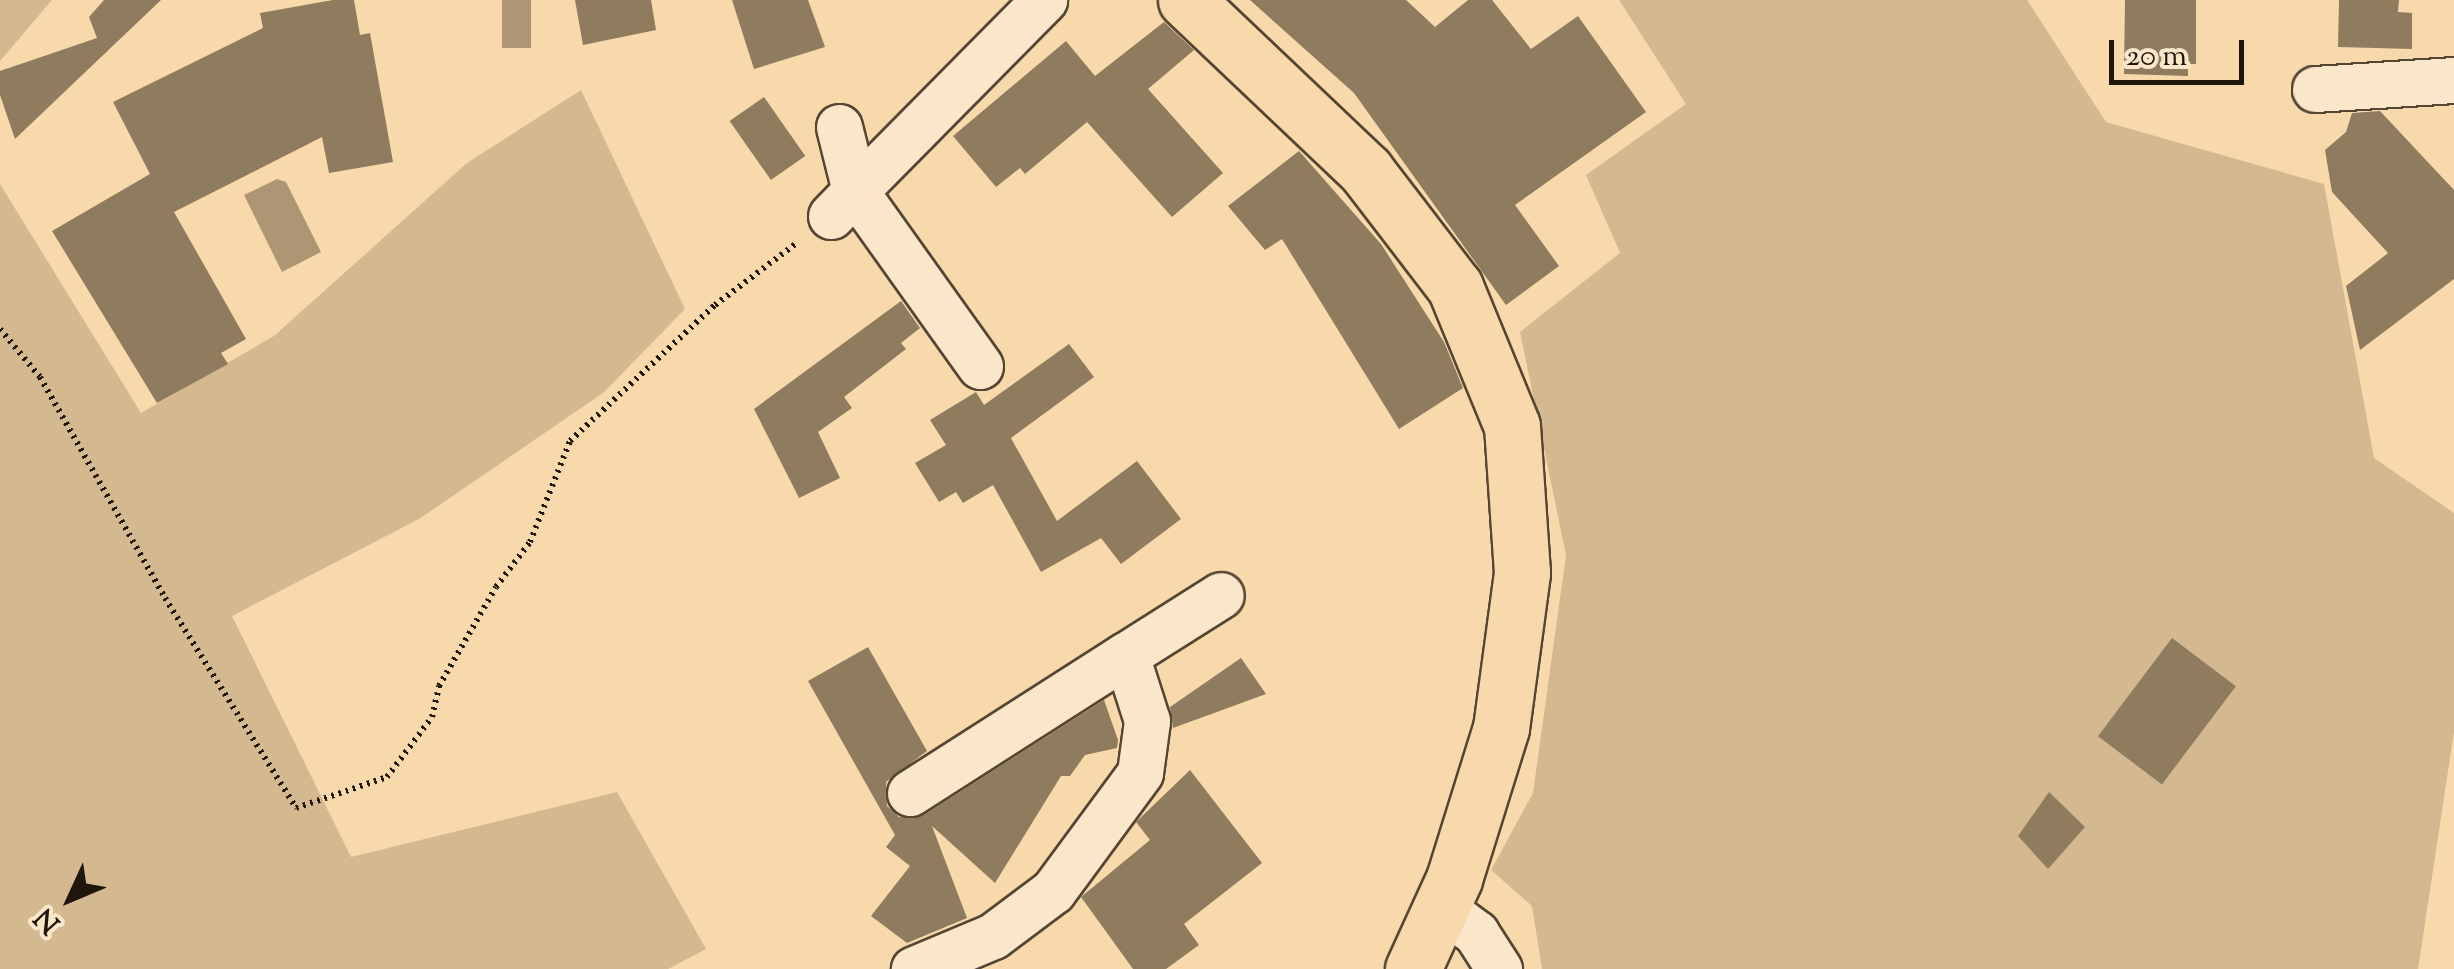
<!DOCTYPE html>
<html>
<head>
<meta charset="utf-8">
<style>
	body { margin:0 }
	#map { position:relative; width:2454px; height:969px; overflow:hidden; background:#f8d9ab; font-family:"Sorts Mill Goudy",serif }
	div>[style] { position:absolute }
	.green>* { inset:0; background:#d3b890 }
	.water>* { inset:0; background:#ae9675; transform-origin:0 0 }
	.building>* { inset:0; background:#8f7b5e; transform-origin:0 0 }
	.path>* { height:6px; margin-top:-3px; transform-origin:0; background:repeating-linear-gradient(90deg,#1e150b 0 2.5px,transparent 0 7.5px) }
	.roads { filter:drop-shadow(2px 0 #544633) drop-shadow(-2px 0 #544633) drop-shadow(0 2px #544633) drop-shadow(0 -2px #544633) }
	.minor>* { height:45px; margin:-22.5px; padding:0 22.5px; transform-origin:22.5px; border-radius:22.5px; background:#fae6c8 }
	.major>* { height:55px; margin:-27.5px; padding:0 27.5px; transform-origin:27.5px; border-radius:27.5px; background:#f8d9ab }
	span { translate:-50% -50%; white-space:nowrap; text-align:center; line-height:1.15; -webkit-text-stroke:9px #fae6c8; paint-order:stroke }
	.north { position:absolute; left:20px; top:849px; width:100px; height:100px; -webkit-text-stroke:8px #fae6c8; paint-order:stroke; rotate:226deg; font-size:28px; font-weight:700; line-height:40px; text-align:center; color:#1e150b }
	.north::after { content:''; display:block; margin:auto; width:35px; height:45px; background:#1e150b; clip-path:polygon(50% 0,100% 100%,50% 72%,0 100%) }
	.scale { position:absolute; left:2109px; top:40px; width:135px; height:45px; box-sizing:border-box; border:5px solid #1e150b; border-top:0; padding-left:12px; font-size:30px; line-height:35px; white-space:nowrap; color:#1e150b; -webkit-text-stroke:8px #fae6c8; paint-order:stroke }
</style>
</head>
<body>
<div id="map">
	<div class="green">
		<i style="clip-path:polygon(0 0,52px 0,0 61px)"></i>
		<i style="clip-path:polygon(1619px 0,2027px 0,2106px 122px,2324px 184px,2374px 458px,2454px 513px,2454px 732px,2418px 969px,1542px 969px,1532px 906px,1491px 870px,1533px 793px,1566px 555px,1520px 332px,1620px 253px,1586px 175px,1686px 104px)"></i>
		<i style="clip-path:polygon(581px 90px,685px 309px,603px 393px,419px 519px,232px 616px,351px 857px,617px 792px,706px 949px,668px 969px,0 969px,0 184px,141px 413px,274px 336px,467px 163px)"></i>
	</div>
	<div class="water">
		<i style="left:502px;top:0;width:29px;height:48px"></i>
		<i style="clip-path:polygon(277px 179px,286px 182px,321px 252px,282px 272px,244px 195px)"></i>
	</div>
	<div class="building">
		<i style="clip-path:polygon(104px 0,161px 0,15px 139px,0 95px,0 71px,97px 38px,89px 17px)"></i>
		<i style="clip-path:polygon(333px 0,354px 0,360px 35px,370px 33px,393px 162px,329px 173px,322px 137px,174px 212px,246px 339px,221px 353px,228px 364px,157px 403px,52px 231px,150px 174px,113px 102px,263px 28px,260px 13px)"></i>
		<i style="clip-path:polygon(575px 0,651px 0,656px 30px,583px 45px)"></i>
		<i style="clip-path:polygon(732px 0,808px 0,825px 47px,754px 69px)"></i>
		<i style="clip-path:polygon(1250px 0,1406px 0,1435px 27px,1468px 0,1492px 0,1531px 49px,1578px 16px,1646px 112px,1515px 205px,1559px 266px,1506px 305px,1354px 93px)"></i>
		<i style="clip-path:polygon(2125px 0,2196px 0,2196px 64px,2188px 64px,2188px 76px,2124px 74px)"></i>
		<i style="clip-path:polygon(2339px 0,2399px 0,2398px 12px,2412px 13px,2412px 49px,2338px 47px)"></i>
		<i style="clip-path:polygon(1164px 22px,1194px 50px,1148px 89px,1223px 173px,1172px 217px,1087px 122px,1025px 174px,1020px 168px,996px 187px,953px 136px,1066px 41px,1095px 76px)"></i>
		<i style="left:764px;top:97px;width:72px;height:42px;rotate:55deg"></i>
		<i style="clip-path:polygon(2380px 111px,2454px 190px,2454px 279px,2360px 350px,2346px 286px,2388px 253px,2332px 192px,2325px 150px,2346px 132px,2352px 113px)"></i>
		<i style="clip-path:polygon(1299px 151px,1381px 244px,1444px 342px,1463px 388px,1399px 429px,1282px 239px,1265px 250px,1228px 206px)"></i>
		<i style="clip-path:polygon(901px 301px,920px 328px,901px 343px,906px 349px,844px 397px,852px 408px,818px 432px,840px 478px,799px 498px,754px 409px)"></i>
		<i style="clip-path:polygon(1069px 344px,1094px 377px,1011px 438px,1057px 521px,1137px 461px,1181px 519px,1121px 564px,1101px 538px,1041px 572px,993px 485px,963px 503px,956px 492px,939px 502px,915px 463px,946px 445px,930px 420px,976px 392px,984px 405px)"></i>
		<i style="left:2172px;top:638px;width:80px;height:123px;rotate:37deg"></i>
		<i style="clip-path:polygon(868px 647px,927px 751px,886px 782px,887px 806px,899px 817px,924px 815px,1104px 700px,1118px 740px,1117px 748px,1085px 755px,1070px 776px,1061px 776px,995px 883px,932px 826px,967px 918px,907px 943px,871px 916px,910px 866px,886px 847px,895px 835px,808px 681px)"></i>
		<i style="clip-path:polygon(1241px 658px,1266px 694px,1173px 728px,1170px 707px)"></i>
		<i style="clip-path:polygon(1190px 770px,1262px 863px,1184px 924px,1199px 945px,1166px 969px,1133px 969px,1081px 897px,1150px 840px,1136px 822px)"></i>
		<i style="clip-path:polygon(2049px 792px,2085px 827px,2048px 869px,2018px 836px)"></i>
	</div>
	<div class="path">
		<i style="left:0;top:329px;width:62px;rotate:50.2deg"></i>
		<i style="left:40px;top:377px;width:254px;rotate:60.5deg"></i>
		<i style="left:165px;top:598px;width:248px;rotate:58deg"></i>
		<i style="left:296px;top:808px;width:96px;rotate:-18.8deg"></i>
		<i style="left:387px;top:777px;width:75px;rotate:-53.1deg"></i>
		<i style="left:432px;top:717px;width:32px;rotate:-77deg"></i>
		<i style="left:439px;top:686px;width:114px;rotate:-60.1deg"></i>
		<i style="left:496px;top:587px;width:56px;rotate:-52.9deg"></i>
		<i style="left:530px;top:542px;width:109px;rotate:-68.4deg"></i>
		<i style="left:570px;top:441px;width:199px;rotate:-43.2deg"></i>
		<i style="left:715px;top:305px;width:104px;rotate:-37.2deg"></i>
	</div>
	<div class="roads">
		<div class="minor">
			<i style="left:2315px;top:89px;width:139px;rotate:-3.7deg"></i>
			<i style="left:831px;top:216px;width:35px;rotate:-46deg"></i>
			<i style="left:855px;top:191px;width:66px;rotate:-104deg"></i>
			<i style="left:980px;top:366px;width:215px;rotate:-125.5deg"></i>
			<i style="left:855px;top:191px;width:269px;rotate:-45.3deg"></i>
			<i style="left:1126px;top:655px;width:112px;rotate:-32.3deg"></i>
			<i style="left:910px;top:793px;width:256px;rotate:-32.6deg"></i>
			<i style="left:1126px;top:655px;width:69px;rotate:72.3deg"></i>
			<i style="left:1147px;top:721px;width:52px;rotate:97.7deg"></i>
			<i style="left:1140px;top:773px;width:147px;rotate:126.4deg"></i>
			<i style="left:1053px;top:891px;width:75px;rotate:143.1deg"></i>
			<i style="left:993px;top:936px;width:86px;rotate:157.3deg"></i>
			<i style="left:1441px;top:907px;width:44px;rotate:36.6deg"></i>
			<i style="left:1476px;top:933px;width:43px;rotate:57.4deg"></i>
		</div>
		<div class="major">
			<i style="left:1186px;top:0;width:248px;rotate:43.5deg"></i>
			<i style="left:1366px;top:171px;width:146px;rotate:52.5deg"></i>
			<i style="left:1455px;top:287px;width:150px;rotate:67.7deg"></i>
			<i style="left:1512px;top:426px;width:147px;rotate:86.1deg"></i>
			<i style="left:1522px;top:573px;width:156px;rotate:97.7deg"></i>
			<i style="left:1501px;top:728px;width:158px;rotate:107.3deg"></i>
			<i style="left:1454px;top:879px;width:99px;rotate:114.5deg"></i>
		</div>
	</div>
	<div class="north">N</div>
	<div class="scale">20 m</div>
</div>
</body>
</html>
